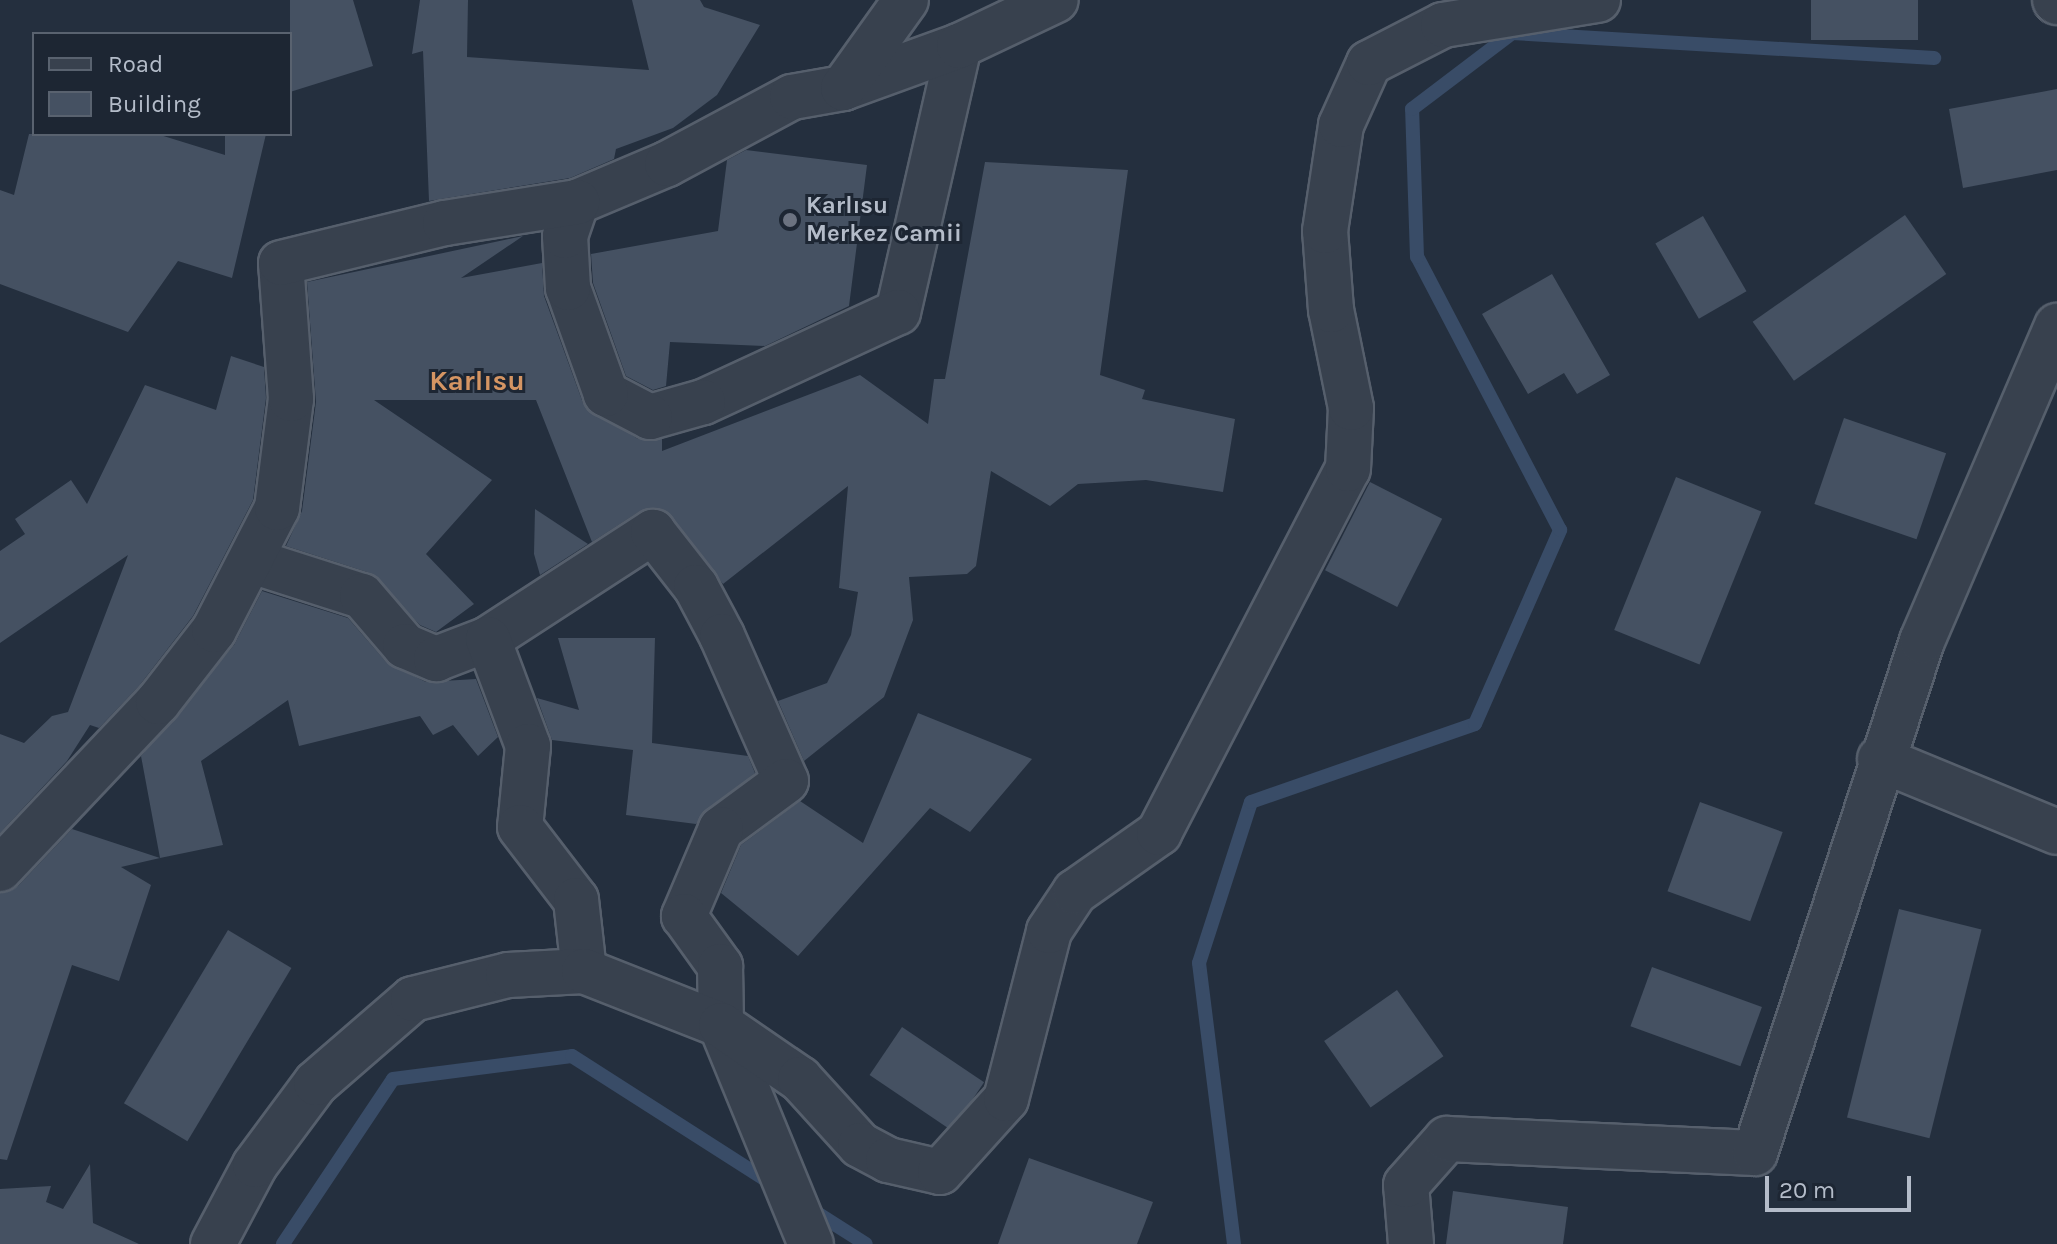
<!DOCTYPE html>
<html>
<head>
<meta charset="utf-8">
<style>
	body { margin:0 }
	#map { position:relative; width:2057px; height:1244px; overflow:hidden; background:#242f3e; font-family:Karla,sans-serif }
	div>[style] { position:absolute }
	.stream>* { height:14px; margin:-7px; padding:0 7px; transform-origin:7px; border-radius:7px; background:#394c67 }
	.building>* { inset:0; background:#455162; transform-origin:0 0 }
	.roads { filter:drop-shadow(2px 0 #565f6c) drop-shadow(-2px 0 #565f6c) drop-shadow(0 2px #565f6c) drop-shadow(0 -2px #565f6c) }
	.minor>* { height:44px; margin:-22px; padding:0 22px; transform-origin:22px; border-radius:22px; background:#38414e }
	.dots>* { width:22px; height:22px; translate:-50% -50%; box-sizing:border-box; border:4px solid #1d2633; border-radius:50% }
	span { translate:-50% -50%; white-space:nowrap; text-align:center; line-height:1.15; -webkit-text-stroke:6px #1d2633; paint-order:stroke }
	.poi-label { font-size:24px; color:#b4bcc9; font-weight:700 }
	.left { translate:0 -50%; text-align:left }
	.quarter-label { font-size:28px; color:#d59563; font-weight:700 }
	.legend { position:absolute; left:32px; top:32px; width:260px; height:104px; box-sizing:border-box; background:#1d2633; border:2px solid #59626f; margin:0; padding:10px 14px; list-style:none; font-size:24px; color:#b4bcc9 }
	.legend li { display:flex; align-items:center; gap:16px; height:40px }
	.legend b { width:40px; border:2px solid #59626f }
	.scale { position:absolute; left:1765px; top:1176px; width:146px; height:36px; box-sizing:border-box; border:4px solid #b4bcc9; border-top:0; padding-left:10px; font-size:24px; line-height:28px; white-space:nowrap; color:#b4bcc9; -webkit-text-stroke:6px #1d2633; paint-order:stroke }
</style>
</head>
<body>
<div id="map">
	<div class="stream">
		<i style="left:809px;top:1208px;width:67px;rotate:32.3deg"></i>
		<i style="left:283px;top:1244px;width:198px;rotate:-56.3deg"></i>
		<i style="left:393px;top:1079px;width:180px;rotate:-7.3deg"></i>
		<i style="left:572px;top:1056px;width:241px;rotate:32.6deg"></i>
		<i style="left:1234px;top:1244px;width:283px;rotate:-97.1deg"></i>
		<i style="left:1199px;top:963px;width:169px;rotate:-72.1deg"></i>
		<i style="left:1251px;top:802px;width:237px;rotate:-19.2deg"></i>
		<i style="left:1475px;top:724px;width:212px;rotate:-66.3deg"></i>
		<i style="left:1560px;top:530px;width:308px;rotate:-117.6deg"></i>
		<i style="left:1417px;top:257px;width:148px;rotate:-91.9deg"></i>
		<i style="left:1412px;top:109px;width:126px;rotate:-37.2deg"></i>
		<i style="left:1512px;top:33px;width:423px;rotate:3.4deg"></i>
	</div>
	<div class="building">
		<i style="clip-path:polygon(290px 0,353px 0,373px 66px,290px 92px)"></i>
		<i style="clip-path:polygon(420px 0,468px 0,467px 57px,649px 70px,632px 0,700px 0,704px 7px,760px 25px,717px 95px,673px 128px,616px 149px,614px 159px,570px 178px,429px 201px,423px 51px,412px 54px)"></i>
		<i style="left:1811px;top:0;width:107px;height:40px"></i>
		<i style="clip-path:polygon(2057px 89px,2057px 170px,1963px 188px,1949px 109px)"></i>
		<i style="clip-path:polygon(29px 134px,157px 134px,225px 155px,225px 134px,266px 134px,232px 278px,178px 261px,128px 332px,0 284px,0 190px,14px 195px)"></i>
		<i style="clip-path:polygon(746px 150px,867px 165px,849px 306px,765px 346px,670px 342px,666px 386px,653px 390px,626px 376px,593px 283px,591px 254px,718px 231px,727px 160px)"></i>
		<i style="clip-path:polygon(985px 162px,1128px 170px,1100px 375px,1145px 390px,1142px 399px,1235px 419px,1223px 492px,1146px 480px,1078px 484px,1050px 506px,991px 471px,976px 566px,967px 574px,909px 577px,913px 620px,884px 697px,804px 761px,778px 701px,827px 683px,851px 635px,858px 592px,839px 588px,848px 486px,723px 584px,662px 509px,640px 511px,592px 542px,536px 400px,374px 400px,492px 480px,426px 554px,474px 604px,436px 632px,420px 625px,370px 573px,286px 546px,302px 511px,316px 402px,307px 282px,523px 236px,461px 278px,542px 263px,544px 296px,583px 403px,638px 439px,662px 439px,662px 451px,860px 375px,928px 424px,934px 379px,945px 379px)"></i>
		<i style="left:1905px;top:215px;width:72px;height:186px;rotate:55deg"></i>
		<i style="left:1703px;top:216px;width:87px;height:55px;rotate:60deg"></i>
		<i style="clip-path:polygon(1552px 274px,1610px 375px,1577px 394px,1564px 373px,1528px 394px,1482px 314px)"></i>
		<i style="clip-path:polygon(231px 356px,264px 367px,266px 398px,253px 500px,193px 616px,139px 686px,99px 728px,90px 725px,67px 761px,0 833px,0 734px,24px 743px,52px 716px,68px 712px,128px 555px,0 643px,0 551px,25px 534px,15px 519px,71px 480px,87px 504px,145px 385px,216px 410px)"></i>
		<i style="left:1844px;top:418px;width:108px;height:91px;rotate:19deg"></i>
		<i style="left:1676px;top:477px;width:92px;height:165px;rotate:22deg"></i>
		<i style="left:1370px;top:482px;width:81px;height:99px;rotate:27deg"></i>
		<i style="clip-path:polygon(535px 509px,588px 544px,540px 575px,534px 554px)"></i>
		<i style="clip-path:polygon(262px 591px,348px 618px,387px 663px,426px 682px,476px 679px,498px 737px,478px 756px,453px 725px,433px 735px,420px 716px,299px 746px,288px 700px,201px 761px,223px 845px,160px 858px,141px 756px,234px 645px)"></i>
		<i style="clip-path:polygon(558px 638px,655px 638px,652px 743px,748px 756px,755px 773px,696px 824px,626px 815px,633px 750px,552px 740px,537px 698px,579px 710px)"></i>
		<i style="clip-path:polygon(918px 713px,1032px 759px,970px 832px,930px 808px,798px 956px,721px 893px,741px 845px,800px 801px,863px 843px)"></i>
		<i style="left:1700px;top:802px;width:88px;height:95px;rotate:20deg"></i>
		<i style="clip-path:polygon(72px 829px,160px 858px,121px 867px,151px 885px,119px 981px,72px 965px,7px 1160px,0 1159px,0 893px,18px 886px)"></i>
		<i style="left:1899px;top:909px;width:85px;height:215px;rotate:14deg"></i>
		<i style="left:228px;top:930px;width:74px;height:202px;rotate:31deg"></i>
		<i style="left:1652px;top:967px;width:117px;height:63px;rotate:20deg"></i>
		<i style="left:1397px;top:990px;width:81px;height:89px;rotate:55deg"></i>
		<i style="left:902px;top:1027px;width:99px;height:58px;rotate:34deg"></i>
		<i style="clip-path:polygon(1029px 1158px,1153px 1202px,1137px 1244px,998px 1244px)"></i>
		<i style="clip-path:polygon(90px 1164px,93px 1223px,139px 1244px,0 1244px,0 1189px,51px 1186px,46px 1202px,63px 1209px)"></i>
		<i style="clip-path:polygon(1453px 1191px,1568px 1207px,1563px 1244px,1446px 1244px)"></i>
	</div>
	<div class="roads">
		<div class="minor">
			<i style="left:2055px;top:0;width:3px;rotate:45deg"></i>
			<i style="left:959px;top:46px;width:273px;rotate:102.9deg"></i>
			<i style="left:898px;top:312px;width:215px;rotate:155.2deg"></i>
			<i style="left:703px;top:402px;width:55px;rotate:164.2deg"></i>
			<i style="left:650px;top:417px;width:50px;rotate:-152.4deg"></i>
			<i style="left:606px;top:394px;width:113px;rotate:-109.7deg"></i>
			<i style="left:568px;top:288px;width:52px;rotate:-93.3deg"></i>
			<i style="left:565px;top:236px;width:36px;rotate:-71deg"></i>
			<i style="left:577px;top:202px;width:98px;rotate:-22.9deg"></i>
			<i style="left:667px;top:164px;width:142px;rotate:-28.2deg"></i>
			<i style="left:792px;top:97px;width:52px;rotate:-10deg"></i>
			<i style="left:843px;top:88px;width:123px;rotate:-19.9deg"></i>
			<i style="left:959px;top:46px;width:107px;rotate:-25.4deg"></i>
			<i style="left:843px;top:88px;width:108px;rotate:-54.4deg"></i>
			<i style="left:252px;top:561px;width:115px;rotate:17.7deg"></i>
			<i style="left:362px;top:596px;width:66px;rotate:49.3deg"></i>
			<i style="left:405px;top:646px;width:34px;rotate:23deg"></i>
			<i style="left:436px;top:659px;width:56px;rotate:-21deg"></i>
			<i style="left:488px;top:639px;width:197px;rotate:-33deg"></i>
			<i style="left:653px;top:532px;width:70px;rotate:52deg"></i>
			<i style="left:696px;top:587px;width:55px;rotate:62deg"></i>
			<i style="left:722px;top:636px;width:158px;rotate:66.2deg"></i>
			<i style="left:786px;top:781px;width:81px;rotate:143.6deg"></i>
			<i style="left:721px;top:829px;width:95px;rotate:113deg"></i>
			<i style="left:684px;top:916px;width:62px;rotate:54.2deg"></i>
			<i style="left:720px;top:966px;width:59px;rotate:89deg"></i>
			<i style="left:721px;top:1025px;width:237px;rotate:67.7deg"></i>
			<i style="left:488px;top:639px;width:114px;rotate:69.5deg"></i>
			<i style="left:528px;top:746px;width:81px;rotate:95.6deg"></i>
			<i style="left:520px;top:827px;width:92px;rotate:52.5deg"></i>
			<i style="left:576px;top:900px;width:71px;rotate:83.6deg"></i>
			<i style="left:1880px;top:759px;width:191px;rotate:22.4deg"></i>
			<i style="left:0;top:869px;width:230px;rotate:-46.6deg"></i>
			<i style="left:158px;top:702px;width:91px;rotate:-52.1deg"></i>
			<i style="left:214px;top:630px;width:137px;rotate:-62.7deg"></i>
			<i style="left:277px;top:508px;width:110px;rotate:-82.7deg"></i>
			<i style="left:291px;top:399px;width:136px;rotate:-94.2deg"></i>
			<i style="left:281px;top:263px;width:169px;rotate:-13.7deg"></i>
			<i style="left:445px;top:223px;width:134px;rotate:-9deg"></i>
			<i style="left:213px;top:1244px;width:89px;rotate:-62deg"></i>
			<i style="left:255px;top:1165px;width:102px;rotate:-53.4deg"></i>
			<i style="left:316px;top:1083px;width:128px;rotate:-40.9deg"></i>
			<i style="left:413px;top:999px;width:98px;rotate:-14.2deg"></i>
			<i style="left:508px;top:975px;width:76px;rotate:-3deg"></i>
			<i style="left:584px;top:971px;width:147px;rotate:21.5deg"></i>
			<i style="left:721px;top:1025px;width:96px;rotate:34.4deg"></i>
			<i style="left:800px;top:1079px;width:89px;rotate:47.7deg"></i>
			<i style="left:860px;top:1145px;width:32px;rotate:28deg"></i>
			<i style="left:888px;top:1160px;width:53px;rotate:13deg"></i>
			<i style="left:940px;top:1172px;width:98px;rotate:-47.9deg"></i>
			<i style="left:1006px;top:1099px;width:173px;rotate:-75.6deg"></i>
			<i style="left:1049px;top:931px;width:47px;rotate:-56.3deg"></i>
			<i style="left:1075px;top:892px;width:103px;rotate:-35.1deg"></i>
			<i style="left:1159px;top:833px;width:410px;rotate:-62.6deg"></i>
			<i style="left:1348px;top:469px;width:61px;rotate:-87.2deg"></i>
			<i style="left:1351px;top:408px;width:100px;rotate:-101.5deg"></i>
			<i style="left:1331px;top:310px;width:79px;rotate:-94.3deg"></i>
			<i style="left:1325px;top:231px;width:107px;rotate:-81.4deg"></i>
			<i style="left:1341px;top:125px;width:68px;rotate:-65.7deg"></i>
			<i style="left:1369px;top:63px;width:83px;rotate:-27.2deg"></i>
			<i style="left:1443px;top:25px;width:157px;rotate:-9.2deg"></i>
			<i style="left:1411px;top:1244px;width:59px;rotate:-94.8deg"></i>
			<i style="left:1406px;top:1185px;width:62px;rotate:-48.3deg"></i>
			<i style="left:1447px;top:1139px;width:308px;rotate:2.6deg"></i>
			<i style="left:1755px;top:1153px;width:539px;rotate:-71.94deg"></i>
			<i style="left:1922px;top:641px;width:343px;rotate:-66.8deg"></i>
		</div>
	</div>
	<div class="dots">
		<i style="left:790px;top:220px;background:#6b7280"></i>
	</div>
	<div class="poi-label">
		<span class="left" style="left:806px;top:220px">Karlısu<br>Merkez Camii</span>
	</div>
	<div class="quarter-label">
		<span style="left:477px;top:381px">Karlısu</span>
	</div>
	<ul class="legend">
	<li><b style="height:10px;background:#38414e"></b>Road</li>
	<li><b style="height:22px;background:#455162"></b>Building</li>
	</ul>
	<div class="scale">20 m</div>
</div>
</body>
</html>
